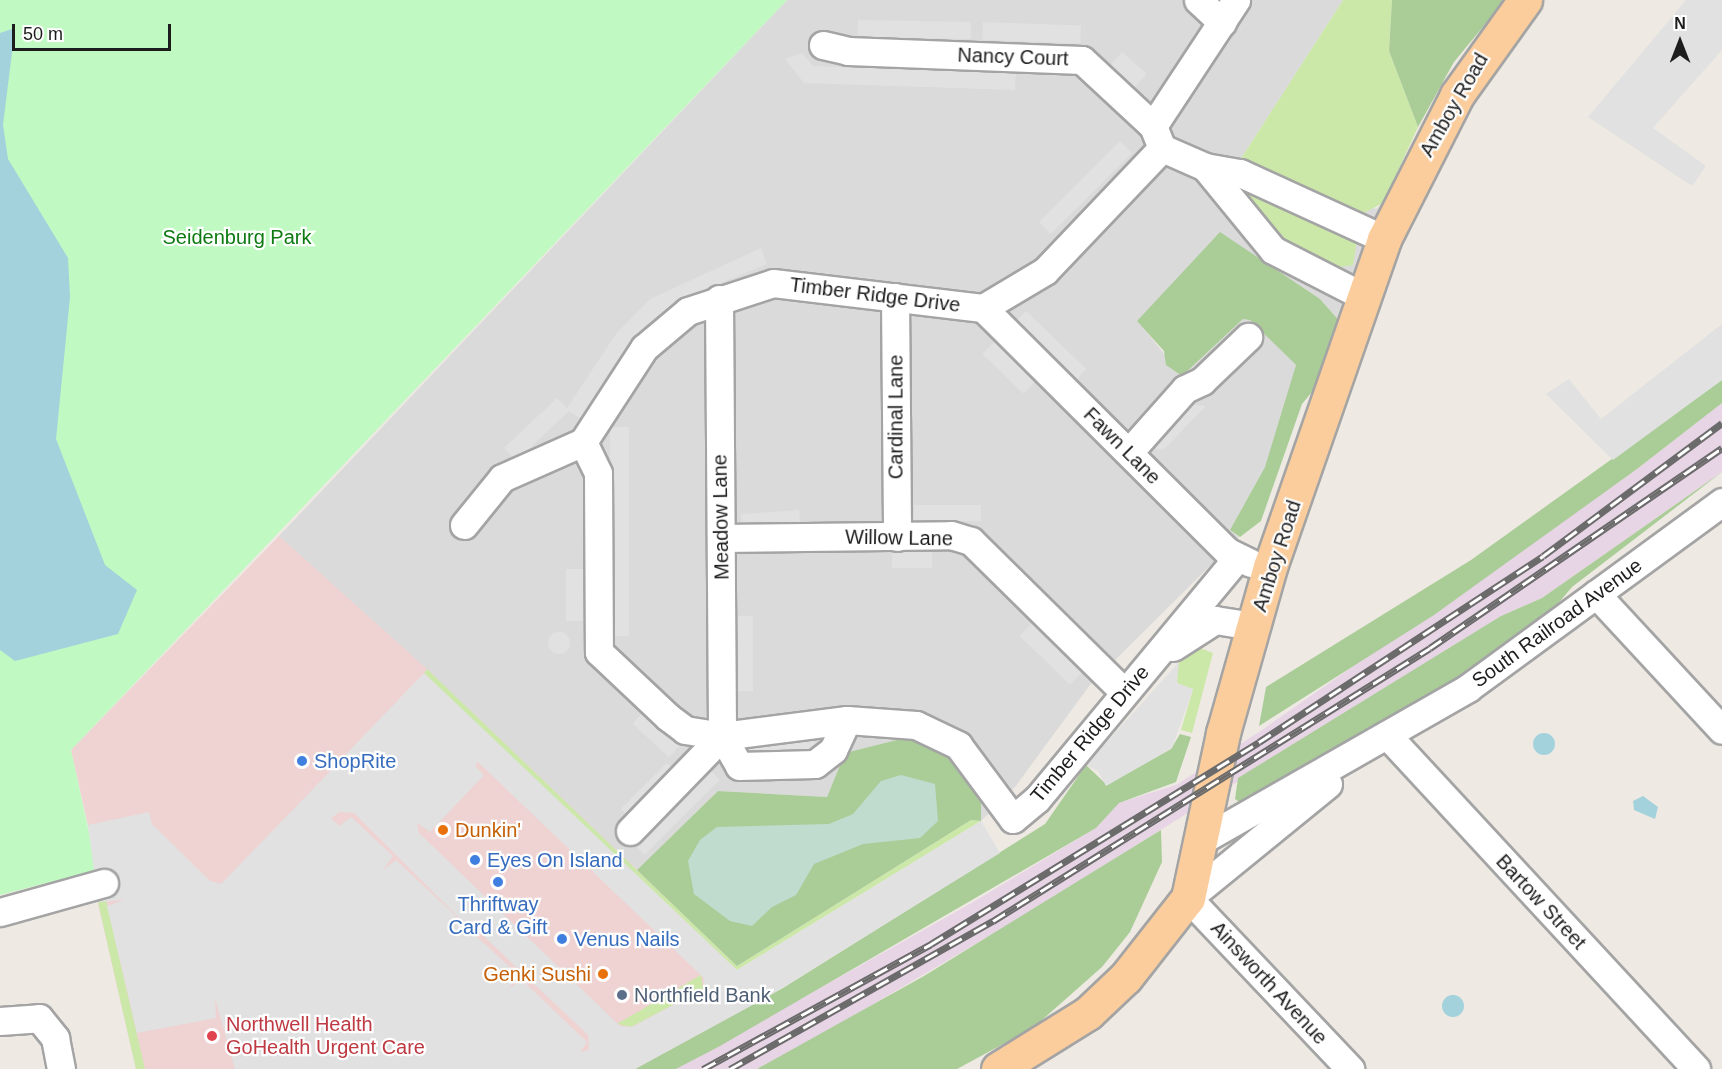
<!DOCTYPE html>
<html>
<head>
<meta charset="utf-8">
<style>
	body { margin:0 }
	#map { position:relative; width:1722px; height:1069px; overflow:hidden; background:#eeeae3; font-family:Helvetica,sans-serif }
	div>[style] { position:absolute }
	.residential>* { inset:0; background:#dbdada }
	.commercial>* { inset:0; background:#efd2d2 }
	.industrial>* { inset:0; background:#e7d5e5 }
	.grass>* { inset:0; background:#cbe8a9 }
	.forest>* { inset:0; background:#aacd98 }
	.wetland>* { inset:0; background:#c0dcce }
	.park>* { inset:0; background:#c0f9c2 }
	.parking>* { inset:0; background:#e1e1e1; transform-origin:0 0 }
	.round { border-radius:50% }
	.water>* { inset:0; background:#a3d1dc }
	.roads { filter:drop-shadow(2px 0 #a4a4a4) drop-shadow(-2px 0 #a4a4a4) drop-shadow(0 2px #a4a4a4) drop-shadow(0 -2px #a4a4a4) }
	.minor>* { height:27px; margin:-13.5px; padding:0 13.5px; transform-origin:13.5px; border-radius:13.5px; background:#fff }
	.major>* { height:33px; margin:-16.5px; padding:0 16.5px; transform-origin:16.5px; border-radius:16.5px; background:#fbcd9c }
	.rail>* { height:7px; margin-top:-3.5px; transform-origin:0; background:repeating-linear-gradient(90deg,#fff 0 14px,#6b6b6b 0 28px); box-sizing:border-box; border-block:2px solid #6b6b6b }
	.dots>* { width:16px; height:16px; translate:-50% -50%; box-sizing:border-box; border:3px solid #fff; border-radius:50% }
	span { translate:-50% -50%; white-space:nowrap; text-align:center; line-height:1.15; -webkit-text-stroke:4.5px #fff; paint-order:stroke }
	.street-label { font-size:20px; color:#1d1d1d }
	.park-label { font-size:20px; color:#0c7a11 }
	.shop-label { font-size:20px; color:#366cbe }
	.left { translate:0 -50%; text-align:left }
	.food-label { font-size:20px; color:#c56008 }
	.right { translate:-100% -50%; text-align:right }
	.service-label { font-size:20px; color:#4e5e75 }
	.health-label { font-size:20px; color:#be3a42 }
	.north { position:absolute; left:1650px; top:12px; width:60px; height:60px; -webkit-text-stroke:4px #fff; paint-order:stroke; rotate:0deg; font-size:16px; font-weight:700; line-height:24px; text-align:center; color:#1d1d1d }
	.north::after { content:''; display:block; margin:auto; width:21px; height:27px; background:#1d1d1d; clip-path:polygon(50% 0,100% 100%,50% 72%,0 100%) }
	.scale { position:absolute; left:12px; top:24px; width:159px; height:27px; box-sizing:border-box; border:3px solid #1d1d1d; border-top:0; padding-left:8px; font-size:18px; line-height:21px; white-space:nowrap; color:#1d1d1d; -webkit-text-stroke:4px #fff; paint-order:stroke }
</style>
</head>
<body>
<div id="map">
	<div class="residential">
		<i style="clip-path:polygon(787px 0,1343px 0,1240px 160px,1376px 209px,1383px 203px,1342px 324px,1320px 299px,1137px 320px,1182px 376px,1243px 319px,1250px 319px,1296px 365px,1289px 401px,1265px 467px,1230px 530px,1239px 537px,1090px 685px,1015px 787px,981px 821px,981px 803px,946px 752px,845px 753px,827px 797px,718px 791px,637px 870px,279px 536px)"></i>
	</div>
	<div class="commercial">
		<i style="clip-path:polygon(279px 536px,427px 669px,769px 996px,635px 1069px,136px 1069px,91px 873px,97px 865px,71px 750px)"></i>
	</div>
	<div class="industrial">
		<i style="clip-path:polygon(1722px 403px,1722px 472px,1542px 598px,1501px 616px,1035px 909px,797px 1049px,757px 1069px,676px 1069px,975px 901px,1096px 828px,1118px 803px,1176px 785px,1259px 732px,1637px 469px)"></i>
	</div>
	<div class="grass">
		<i style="clip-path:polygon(1343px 0,1392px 0,1389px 51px,1418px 127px,1383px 203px,1360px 215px,1240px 160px)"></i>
		<i style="clip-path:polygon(1232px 183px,1357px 240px,1353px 265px,1334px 268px,1269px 235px)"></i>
		<i style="clip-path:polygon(1200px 648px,1213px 653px,1192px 733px,1181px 730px,1193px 689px,1178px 684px,1175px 676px,1179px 662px)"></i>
		<i style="clip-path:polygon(427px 669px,737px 966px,971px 820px,981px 821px,737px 970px,494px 742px,424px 673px)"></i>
		<i style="clip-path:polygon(106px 900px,122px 970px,145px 1069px,136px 1069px,98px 902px)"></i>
		<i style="clip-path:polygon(701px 975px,703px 989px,631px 1027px,617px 1024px)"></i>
	</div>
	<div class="forest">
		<i style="clip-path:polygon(1392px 0,1505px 0,1454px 62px,1418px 127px,1389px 51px)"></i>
		<i style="clip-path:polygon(1220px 232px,1320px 299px,1342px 324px,1316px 387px,1302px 404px,1261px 521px,1240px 537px,1230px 530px,1265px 467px,1296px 365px,1250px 320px,1243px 319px,1182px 376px,1166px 365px,1164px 351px,1137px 321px)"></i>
		<i style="clip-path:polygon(1722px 380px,1722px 403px,1637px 469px,1434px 615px,1259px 726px,1266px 687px,1471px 560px)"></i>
		<i style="clip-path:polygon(1722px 472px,1572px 587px,1534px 632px,1245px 806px,1235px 799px,1238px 778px,1501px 616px,1542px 598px)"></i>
		<i style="clip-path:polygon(1180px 734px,1191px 737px,1176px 782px,1119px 803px,1096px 828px,720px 1046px,676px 1069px,635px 1069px,783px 988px,1045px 824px,1086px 765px,1107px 785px,1171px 749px)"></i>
		<i style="clip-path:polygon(913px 736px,946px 752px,981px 803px,981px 821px,971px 820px,737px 966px,637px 870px,718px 791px,827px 797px,845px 753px)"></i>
		<i style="clip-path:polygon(1161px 830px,1162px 862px,1130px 932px,1102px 967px,1033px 1028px,957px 1069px,757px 1069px,924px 976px)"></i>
	</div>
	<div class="wetland">
		<i style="clip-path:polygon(901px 775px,935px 784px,938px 821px,920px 838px,863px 844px,814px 864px,796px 895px,772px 907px,752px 926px,730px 921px,694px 894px,688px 861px,700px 840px,717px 827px,829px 824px,853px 814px,881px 781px)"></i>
	</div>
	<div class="park">
		<i style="clip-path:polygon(0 0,787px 0,71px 750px,97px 870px,0 895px)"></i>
	</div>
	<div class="parking">
		<i style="clip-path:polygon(1686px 0,1722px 0,1722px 50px,1653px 128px,1706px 166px,1692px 186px,1588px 117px)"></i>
		<i style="left:858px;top:20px;width:113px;height:17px;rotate:1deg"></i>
		<i style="left:983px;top:22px;width:98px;height:18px;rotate:2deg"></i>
		<i style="left:1122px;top:52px;width:33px;height:18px;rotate:41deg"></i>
		<i style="clip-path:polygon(802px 53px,813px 66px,1016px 73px,1015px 90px,804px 83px,785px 59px)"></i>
		<i style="left:1120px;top:141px;width:17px;height:115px;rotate:45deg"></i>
		<i style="clip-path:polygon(761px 248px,767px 264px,680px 300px,645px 326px,581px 419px,569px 411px,516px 461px,504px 448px,557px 398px,567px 408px,616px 334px,650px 299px)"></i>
		<i style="left:1026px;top:311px;width:84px;height:17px;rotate:44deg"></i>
		<i style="clip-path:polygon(1722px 324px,1722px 380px,1613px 460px,1546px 394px,1569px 379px,1601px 419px)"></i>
		<i style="left:995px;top:341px;width:57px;height:18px;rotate:44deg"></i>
		<i style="clip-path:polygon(1186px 404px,1206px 406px,1164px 449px,1145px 448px)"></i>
		<i style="left:610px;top:427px;width:19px;height:209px"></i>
		<i style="left:981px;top:505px;width:16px;height:67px;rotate:90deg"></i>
		<i style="left:799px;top:510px;width:16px;height:58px;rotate:86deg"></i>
		<i style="left:892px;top:551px;width:40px;height:17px"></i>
		<i style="left:566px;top:569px;width:18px;height:52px"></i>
		<i style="left:734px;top:616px;width:19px;height:75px"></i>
		<i style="left:1032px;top:623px;width:70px;height:18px;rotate:44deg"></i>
		<i class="round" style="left:548px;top:632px;width:22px;height:22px"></i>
		<i style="clip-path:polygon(1179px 662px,1177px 683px,1193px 689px,1172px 748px,1106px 786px,1098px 771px,1086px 765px)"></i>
		<i style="clip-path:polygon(evenodd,424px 673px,737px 970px,981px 821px,1000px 853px,769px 996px,635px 1069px,235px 1069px,215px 998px,216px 1018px,137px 1033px,107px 906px,124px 900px,98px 902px,88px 825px,149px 812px,152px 824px,210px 881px,221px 884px,341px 760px,355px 768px,346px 754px,424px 673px,478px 762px,704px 978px,703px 989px,632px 1027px,620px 1026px,419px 833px,417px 823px,430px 832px,484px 775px,475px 766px,478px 762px,424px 673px,340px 812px,354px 813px,466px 925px,459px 919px,446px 930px,456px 916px,396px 860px,383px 870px,393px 856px,351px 817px,339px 826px,331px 818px,340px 812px,424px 673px,472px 925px,588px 1035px,589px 1050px,580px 1052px,587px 1042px,522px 980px,508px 989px,519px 976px,470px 930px,472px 925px)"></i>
		<i style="left:644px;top:711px;width:50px;height:17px;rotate:43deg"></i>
		<i style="left:813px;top:731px;width:17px;height:70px;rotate:80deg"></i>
		<i style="left:667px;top:763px;width:8px;height:65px;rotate:45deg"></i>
		<i style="left:707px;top:767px;width:18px;height:106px;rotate:45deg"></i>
	</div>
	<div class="water">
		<i style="clip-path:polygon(15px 28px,3px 125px,8px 159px,68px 258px,70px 297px,56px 439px,105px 565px,137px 590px,118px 634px,15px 661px,0 650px,0 33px)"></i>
		<i class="round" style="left:1533px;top:733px;width:22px;height:22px"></i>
		<i style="clip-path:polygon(1643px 796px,1658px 807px,1655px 819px,1634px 810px,1633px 801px)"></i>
		<i class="round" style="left:1442px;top:995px;width:22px;height:22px"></i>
	</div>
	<div class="roads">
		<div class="minor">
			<i style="left:1198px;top:0;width:33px;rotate:43deg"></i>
			<i style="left:823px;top:45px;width:26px;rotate:13deg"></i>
			<i style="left:848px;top:51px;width:234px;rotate:2.2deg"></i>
			<i style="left:1082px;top:60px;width:97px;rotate:42.9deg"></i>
			<i style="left:1153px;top:126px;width:24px;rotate:68deg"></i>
			<i style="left:1153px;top:126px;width:151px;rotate:-56.6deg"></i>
			<i style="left:1205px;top:167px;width:107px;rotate:50.7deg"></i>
			<i style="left:1273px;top:250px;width:103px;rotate:27.1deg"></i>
			<i style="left:895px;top:297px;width:240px;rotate:89.5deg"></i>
			<i style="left:719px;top:299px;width:437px;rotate:89.6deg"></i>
			<i style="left:722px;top:736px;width:34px;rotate:60deg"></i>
			<i style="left:739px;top:766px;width:76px;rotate:-1.5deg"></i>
			<i style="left:815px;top:764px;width:23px;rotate:-38deg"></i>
			<i style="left:833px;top:750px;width:33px;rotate:-65deg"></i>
			<i style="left:983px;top:308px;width:346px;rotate:44.9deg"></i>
			<i style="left:1228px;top:552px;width:25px;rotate:26deg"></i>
			<i style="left:583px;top:442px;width:34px;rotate:64deg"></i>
			<i style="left:598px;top:473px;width:179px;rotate:89.7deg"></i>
			<i style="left:599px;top:652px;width:95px;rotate:43.3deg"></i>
			<i style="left:668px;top:717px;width:21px;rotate:37deg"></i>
			<i style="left:685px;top:730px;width:37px;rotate:9deg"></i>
			<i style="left:722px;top:736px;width:126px;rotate:-7.3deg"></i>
			<i style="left:847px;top:720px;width:69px;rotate:4.1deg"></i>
			<i style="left:916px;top:725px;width:47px;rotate:25.5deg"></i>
			<i style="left:958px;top:745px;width:92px;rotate:53.4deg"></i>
			<i style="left:1013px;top:819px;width:31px;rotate:-40deg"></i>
			<i style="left:1037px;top:799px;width:312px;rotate:-50.3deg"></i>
			<i style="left:1129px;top:452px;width:84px;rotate:-48.4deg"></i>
			<i style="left:1185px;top:389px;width:19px;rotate:-25deg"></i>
			<i style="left:1202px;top:381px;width:64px;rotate:-43.7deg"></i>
			<i style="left:464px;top:525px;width:60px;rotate:-51deg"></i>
			<i style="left:502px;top:478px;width:89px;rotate:-24deg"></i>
			<i style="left:583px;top:442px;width:112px;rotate:-57deg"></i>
			<i style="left:644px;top:348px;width:57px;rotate:-40.1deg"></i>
			<i style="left:688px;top:311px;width:89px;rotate:-18.2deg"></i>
			<i style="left:773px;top:283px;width:211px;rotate:6.8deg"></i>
			<i style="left:983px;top:308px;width:72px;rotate:-30.8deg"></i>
			<i style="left:1045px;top:271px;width:170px;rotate:-46.4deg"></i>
			<i style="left:1162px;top:148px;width:47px;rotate:23.8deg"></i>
			<i style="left:1205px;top:167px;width:36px;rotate:10deg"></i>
			<i style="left:1240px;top:173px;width:158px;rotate:24.6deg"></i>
			<i style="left:721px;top:538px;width:230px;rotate:-0.7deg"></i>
			<i style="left:951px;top:535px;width:21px;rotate:17deg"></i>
			<i style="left:971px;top:541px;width:214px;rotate:44.6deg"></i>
			<i style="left:1596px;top:594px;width:185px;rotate:47.2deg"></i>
			<i style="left:1173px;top:647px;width:50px;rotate:-32.7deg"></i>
			<i style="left:1215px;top:620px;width:39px;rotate:9deg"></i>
			<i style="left:1387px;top:735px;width:455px;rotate:47.2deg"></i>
			<i style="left:1328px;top:784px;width:181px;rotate:140.8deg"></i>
			<i style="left:1188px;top:898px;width:236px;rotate:46.5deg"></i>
			<i style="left:630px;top:831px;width:132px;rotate:-45.9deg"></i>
			<i style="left:1200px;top:841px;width:309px;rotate:-29.7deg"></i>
			<i style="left:1468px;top:688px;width:315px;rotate:-36.2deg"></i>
			<i style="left:0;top:912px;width:108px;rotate:-15.6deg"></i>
			<i style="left:0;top:1021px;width:39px;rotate:-4deg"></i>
			<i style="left:39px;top:1018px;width:26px;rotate:51deg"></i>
			<i style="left:55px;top:1038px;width:32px;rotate:79deg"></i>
		</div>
		<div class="major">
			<i style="left:998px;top:1069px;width:106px;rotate:-31.9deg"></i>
			<i style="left:1088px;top:1013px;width:52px;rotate:-43.5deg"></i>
			<i style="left:1126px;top:977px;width:100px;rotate:-51.9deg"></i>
			<i style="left:1188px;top:898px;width:169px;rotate:-78deg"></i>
			<i style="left:1223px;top:733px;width:173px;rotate:-74.2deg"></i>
			<i style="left:1270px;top:567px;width:347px;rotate:-70.8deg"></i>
			<i style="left:1384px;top:239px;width:161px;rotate:-63.1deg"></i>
			<i style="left:1457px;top:95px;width:117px;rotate:-54.4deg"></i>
		</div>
	</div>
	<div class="rail">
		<i style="left:703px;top:1069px;width:260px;rotate:-28.7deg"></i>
		<i style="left:931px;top:944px;width:385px;rotate:-31.6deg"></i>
		<i style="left:1259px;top:742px;width:339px;rotate:-33.2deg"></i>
		<i style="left:1543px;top:556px;width:223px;rotate:-36.6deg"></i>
		<i style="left:730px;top:1069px;width:302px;rotate:-29.4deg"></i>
		<i style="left:993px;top:921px;width:515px;rotate:-31.99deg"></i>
		<i style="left:1430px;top:648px;width:354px;rotate:-34.4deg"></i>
	</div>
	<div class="dots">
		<i style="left:302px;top:761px;background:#3f7fe0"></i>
		<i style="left:443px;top:830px;background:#e8710a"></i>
		<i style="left:475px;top:860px;background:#3f7fe0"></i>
		<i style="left:498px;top:882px;background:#3f7fe0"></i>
		<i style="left:562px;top:939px;background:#3f7fe0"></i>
		<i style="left:603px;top:974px;background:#e8710a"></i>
		<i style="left:622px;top:995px;background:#5c6f8a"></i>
		<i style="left:212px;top:1036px;background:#e0444e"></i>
	</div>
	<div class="street-label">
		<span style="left:1013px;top:57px;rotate:2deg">Nancy Court</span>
		<span style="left:1454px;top:105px;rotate:-60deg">Amboy Road</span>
		<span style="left:875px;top:295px;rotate:7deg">Timber Ridge Drive</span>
		<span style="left:896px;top:417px;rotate:-90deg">Cardinal Lane</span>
		<span style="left:1122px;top:446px;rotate:45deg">Fawn Lane</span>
		<span style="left:721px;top:517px;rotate:-91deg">Meadow Lane</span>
		<span style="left:899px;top:538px;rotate:1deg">Willow Lane</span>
		<span style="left:1277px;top:556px;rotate:-72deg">Amboy Road</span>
		<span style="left:1557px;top:623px;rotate:-36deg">South Railroad Avenue</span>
		<span style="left:1090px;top:734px;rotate:-50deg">Timber Ridge Drive</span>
		<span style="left:1541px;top:902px;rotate:47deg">Bartow Street</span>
		<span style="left:1269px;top:983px;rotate:47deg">Ainsworth Avenue</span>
	</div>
	<div class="park-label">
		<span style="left:237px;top:237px">Seidenburg Park</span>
	</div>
	<div class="shop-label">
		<span class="left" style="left:314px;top:761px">ShopRite</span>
		<span class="left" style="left:487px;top:860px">Eyes On Island</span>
		<span style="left:498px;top:916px">Thriftway<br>Card &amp; Gift</span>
		<span class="left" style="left:574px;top:939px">Venus Nails</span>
	</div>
	<div class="food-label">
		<span class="left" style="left:455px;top:830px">Dunkin'</span>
		<span class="right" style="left:591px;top:974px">Genki Sushi</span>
	</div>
	<div class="service-label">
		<span class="left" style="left:634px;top:995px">Northfield Bank</span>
	</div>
	<div class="health-label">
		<span class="left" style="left:226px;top:1036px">Northwell Health<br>GoHealth Urgent Care</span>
	</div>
	<div class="north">N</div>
	<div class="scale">50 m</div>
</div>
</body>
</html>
